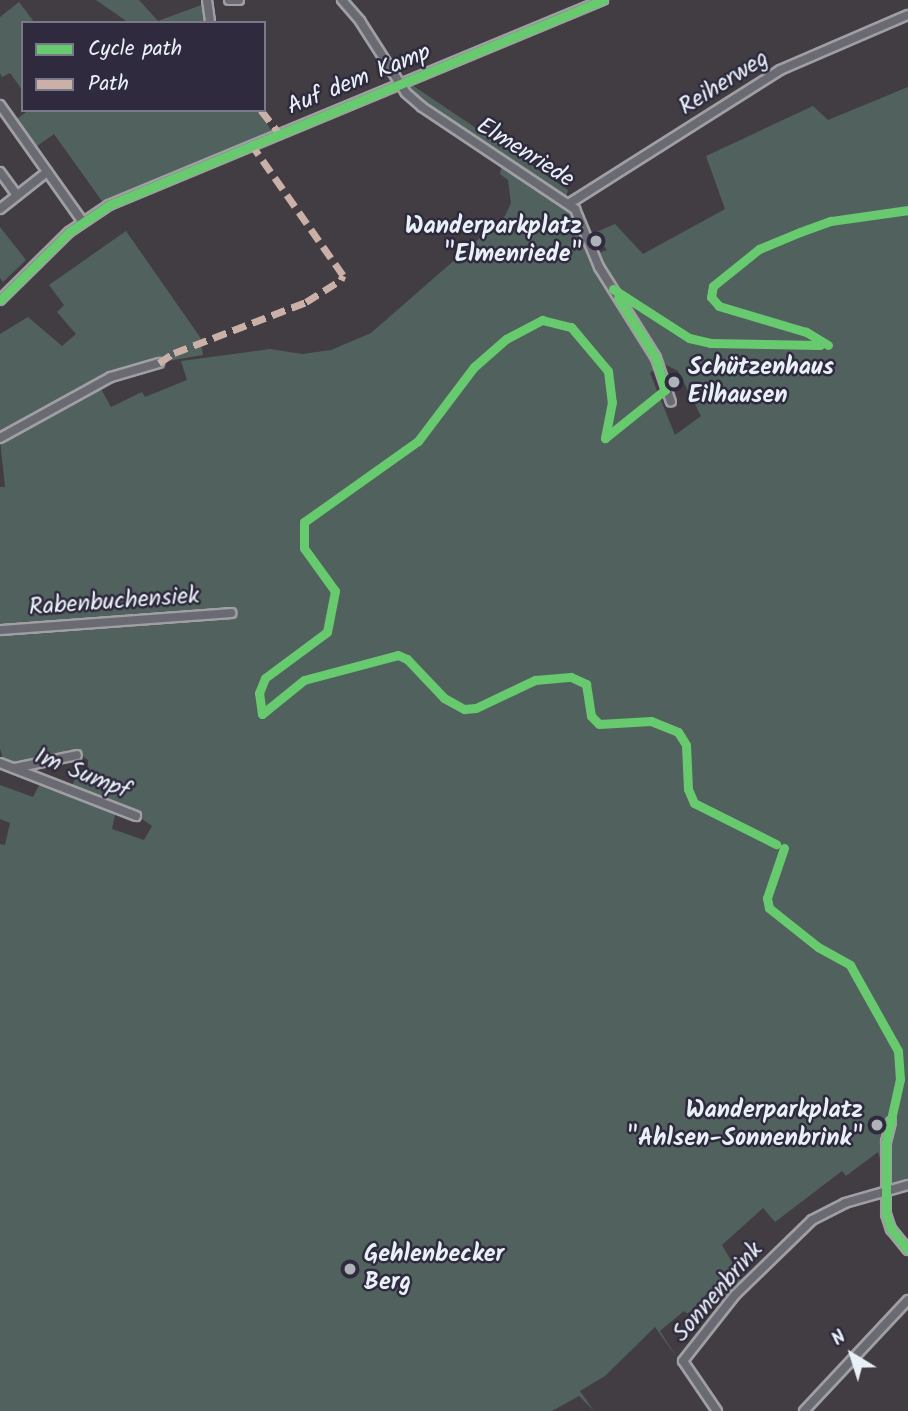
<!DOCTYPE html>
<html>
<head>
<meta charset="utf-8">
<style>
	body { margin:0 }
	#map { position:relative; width:908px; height:1411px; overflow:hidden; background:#413d43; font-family:Kalam,sans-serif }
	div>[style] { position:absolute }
	.green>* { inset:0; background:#51625e }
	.roads { filter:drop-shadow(2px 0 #a09fa4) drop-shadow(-2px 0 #a09fa4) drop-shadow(0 2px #a09fa4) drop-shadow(0 -2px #a09fa4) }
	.minor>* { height:8px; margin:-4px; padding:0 4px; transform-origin:4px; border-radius:4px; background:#6a6b72 }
	.quiet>* { height:7px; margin-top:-3.5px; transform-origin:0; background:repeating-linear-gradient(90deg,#cab0a6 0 14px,transparent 0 21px) }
	.cycleway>* { height:9px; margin:-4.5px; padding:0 4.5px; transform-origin:4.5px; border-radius:4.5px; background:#67ca6e }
	.dots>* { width:19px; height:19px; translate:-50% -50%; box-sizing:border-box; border:4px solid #2f2a3d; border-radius:50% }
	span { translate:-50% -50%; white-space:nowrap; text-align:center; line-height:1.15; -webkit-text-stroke:5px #2f2a3d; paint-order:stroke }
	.street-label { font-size:24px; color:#e8f1f8 }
	.poi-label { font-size:24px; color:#e8f1f8; font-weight:700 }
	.right { translate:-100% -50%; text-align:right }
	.left { translate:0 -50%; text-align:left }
	.legend { position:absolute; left:21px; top:21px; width:245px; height:91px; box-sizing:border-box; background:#2f2a3d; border:2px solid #797a88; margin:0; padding:9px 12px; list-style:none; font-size:21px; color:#e8f1f8 }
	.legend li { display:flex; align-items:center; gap:14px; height:35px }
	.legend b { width:35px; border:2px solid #797a88 }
	.north { position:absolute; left:817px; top:1320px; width:70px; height:70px; -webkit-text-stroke:5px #2f2a3d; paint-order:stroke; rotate:322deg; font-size:19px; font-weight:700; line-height:28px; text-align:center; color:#e8f1f8 }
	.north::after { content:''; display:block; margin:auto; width:24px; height:32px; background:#e8f1f8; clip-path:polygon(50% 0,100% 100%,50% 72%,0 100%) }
</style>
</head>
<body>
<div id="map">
	<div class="green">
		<i style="clip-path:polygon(96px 0,139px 0,158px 21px,204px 4px,204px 22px,129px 23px)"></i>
		<i style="clip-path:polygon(19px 2px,35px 23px,23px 23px,23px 91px,10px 73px,2px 77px,0 73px,0 17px)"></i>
		<i style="clip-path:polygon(evenodd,412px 85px,568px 190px,564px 203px,574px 210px,592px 255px,607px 250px,594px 233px,615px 224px,643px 254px,725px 209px,706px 156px,813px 106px,828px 120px,908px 87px,908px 1182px,889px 1189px,878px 1152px,846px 1176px,842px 1171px,775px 1222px,763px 1208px,722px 1245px,743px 1281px,727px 1301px,713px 1287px,688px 1314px,684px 1311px,660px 1331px,679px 1361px,701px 1346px,736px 1295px,799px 1232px,833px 1210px,833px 1216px,810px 1226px,740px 1293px,702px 1347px,685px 1362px,715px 1411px,655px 1327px,605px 1376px,580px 1391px,594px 1411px,579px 1396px,552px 1411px,0 1411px,0 844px,5px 845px,10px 823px,0 819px,0 785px,33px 797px,42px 780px,116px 810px,112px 829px,144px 840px,152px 826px,138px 816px,70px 789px,78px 774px,103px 783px,88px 772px,88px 760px,80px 754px,68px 749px,65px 757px,5px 764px,0 749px,0 487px,5px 487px,0 440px,99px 385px,111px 407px,142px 392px,145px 397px,187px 380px,181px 361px,270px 349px,302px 354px,331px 350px,371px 333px,505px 216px,511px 203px,508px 180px,500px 174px,503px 159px,445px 124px,407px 92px,412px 85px,664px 364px,678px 371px,701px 416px,675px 435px,650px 373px,664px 364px)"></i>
		<i style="clip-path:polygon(29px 110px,259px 110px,272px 132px,104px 204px,54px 134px,33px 149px,14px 121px)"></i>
		<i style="clip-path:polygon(0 227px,26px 260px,3px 282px,0 278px)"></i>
		<i style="clip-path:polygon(126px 231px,200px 337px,203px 355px,120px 369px,0 435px,0 334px,28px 317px,62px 346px,76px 334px,57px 312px,64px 305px,49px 285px)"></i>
	</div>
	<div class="roads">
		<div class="minor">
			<i style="left:207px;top:0;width:22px;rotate:82deg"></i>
			<i style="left:229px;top:0;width:10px"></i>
			<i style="left:342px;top:0;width:28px;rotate:49deg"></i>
			<i style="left:360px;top:21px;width:85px;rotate:57.4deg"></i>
			<i style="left:406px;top:93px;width:21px;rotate:41deg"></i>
			<i style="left:422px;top:107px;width:184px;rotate:33.7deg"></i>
			<i style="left:575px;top:209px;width:63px;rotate:67.5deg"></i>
			<i style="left:599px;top:267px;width:107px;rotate:57.9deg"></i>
			<i style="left:656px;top:358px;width:46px;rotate:71.2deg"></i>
			<i style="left:0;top:105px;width:142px;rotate:54.7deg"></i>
			<i style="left:0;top:172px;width:29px;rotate:54deg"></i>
			<i style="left:570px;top:203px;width:249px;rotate:-32.3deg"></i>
			<i style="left:780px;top:70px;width:139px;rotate:-23.3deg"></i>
			<i style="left:0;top:209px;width:60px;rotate:-38.2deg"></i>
			<i style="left:0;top:300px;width:97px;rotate:-44.6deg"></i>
			<i style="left:69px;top:232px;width:48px;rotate:-34deg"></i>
			<i style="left:109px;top:205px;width:535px;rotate:-22.54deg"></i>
			<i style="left:0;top:438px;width:127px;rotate:-28.8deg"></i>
			<i style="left:111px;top:377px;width:50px;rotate:-16.3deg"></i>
			<i style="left:0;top:630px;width:232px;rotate:-4.2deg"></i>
			<i style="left:0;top:763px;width:146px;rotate:21.3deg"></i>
			<i style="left:15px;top:768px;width:63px;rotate:-11.8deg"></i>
			<i style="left:891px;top:1122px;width:21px;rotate:104deg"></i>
			<i style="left:886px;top:1142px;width:72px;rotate:90deg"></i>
			<i style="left:886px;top:1214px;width:16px;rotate:72deg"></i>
			<i style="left:891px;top:1229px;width:27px;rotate:51deg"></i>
			<i style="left:717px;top:1411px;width:60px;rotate:-124.2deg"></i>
			<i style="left:683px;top:1361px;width:84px;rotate:-51.8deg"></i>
			<i style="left:735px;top:1295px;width:107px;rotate:-44.2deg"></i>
			<i style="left:812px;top:1220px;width:37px;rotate:-27deg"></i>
			<i style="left:845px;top:1203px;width:66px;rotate:-15.9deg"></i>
			<i style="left:804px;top:1411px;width:152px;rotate:-46.9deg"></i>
		</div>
	</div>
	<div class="quiet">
		<i style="left:210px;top:22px;width:1px;rotate:90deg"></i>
		<i style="left:261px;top:110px;width:29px;rotate:52deg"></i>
		<i style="left:159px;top:363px;width:18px;rotate:-34deg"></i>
		<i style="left:174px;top:353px;width:142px;rotate:-21.1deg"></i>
		<i style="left:306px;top:302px;width:41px;rotate:-32.2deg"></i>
		<i style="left:341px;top:280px;width:5px;rotate:-68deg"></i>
		<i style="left:343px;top:275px;width:159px;rotate:-125deg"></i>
	</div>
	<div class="cycleway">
		<i style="left:613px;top:289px;width:90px;rotate:32.8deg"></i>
		<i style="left:689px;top:338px;width:22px;rotate:13deg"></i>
		<i style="left:710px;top:343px;width:110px;rotate:1deg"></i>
		<i style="left:0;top:300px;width:97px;rotate:-44.6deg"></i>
		<i style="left:69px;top:232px;width:48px;rotate:-34deg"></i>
		<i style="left:109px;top:205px;width:535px;rotate:-22.54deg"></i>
		<i style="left:828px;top:345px;width:26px;rotate:-149deg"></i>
		<i style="left:806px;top:332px;width:91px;rotate:-163.4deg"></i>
		<i style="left:719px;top:306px;width:12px;rotate:-132deg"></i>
		<i style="left:711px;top:297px;width:11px;rotate:-80deg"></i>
		<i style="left:713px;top:286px;width:59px;rotate:-38.8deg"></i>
		<i style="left:759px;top:249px;width:44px;rotate:-22.5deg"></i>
		<i style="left:800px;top:232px;width:33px;rotate:-20deg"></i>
		<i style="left:831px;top:221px;width:78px;rotate:-8.1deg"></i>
		<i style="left:605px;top:438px;width:77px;rotate:-38.7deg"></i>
		<i style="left:665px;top:390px;width:33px;rotate:-106deg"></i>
		<i style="left:656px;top:358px;width:71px;rotate:-122.3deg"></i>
		<i style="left:262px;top:714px;width:21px;rotate:-98deg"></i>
		<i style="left:259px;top:693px;width:16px;rotate:-68deg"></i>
		<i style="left:265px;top:678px;width:77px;rotate:-36.6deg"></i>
		<i style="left:327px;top:632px;width:42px;rotate:-79deg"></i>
		<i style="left:335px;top:591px;width:53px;rotate:-125.8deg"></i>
		<i style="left:304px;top:548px;width:26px;rotate:-90deg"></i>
		<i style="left:304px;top:522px;width:140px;rotate:-35.4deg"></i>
		<i style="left:418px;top:441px;width:93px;rotate:-52.9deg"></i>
		<i style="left:474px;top:367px;width:43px;rotate:-41.2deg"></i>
		<i style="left:506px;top:339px;width:41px;rotate:-27.8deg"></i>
		<i style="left:542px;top:320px;width:30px;rotate:14deg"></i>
		<i style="left:571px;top:327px;width:57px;rotate:49.9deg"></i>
		<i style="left:608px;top:371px;width:31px;rotate:83deg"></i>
		<i style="left:612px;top:402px;width:37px;rotate:101deg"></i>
		<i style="left:262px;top:714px;width:54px;rotate:-39deg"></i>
		<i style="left:304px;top:680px;width:97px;rotate:-14.9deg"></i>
		<i style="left:398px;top:655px;width:10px;rotate:24deg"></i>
		<i style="left:407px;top:659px;width:54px;rotate:46.5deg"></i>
		<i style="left:444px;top:698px;width:23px;rotate:29deg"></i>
		<i style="left:464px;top:709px;width:12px;rotate:-5deg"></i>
		<i style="left:476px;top:708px;width:65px;rotate:-25.4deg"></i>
		<i style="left:535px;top:680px;width:36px;rotate:-5deg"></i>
		<i style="left:571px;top:677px;width:17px;rotate:25deg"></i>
		<i style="left:586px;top:684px;width:32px;rotate:81deg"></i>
		<i style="left:591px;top:716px;width:11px;rotate:45deg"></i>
		<i style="left:599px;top:724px;width:52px;rotate:-3.3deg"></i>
		<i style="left:651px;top:721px;width:29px;rotate:22deg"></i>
		<i style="left:678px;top:732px;width:15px;rotate:58deg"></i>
		<i style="left:686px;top:745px;width:44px;rotate:87.4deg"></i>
		<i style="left:688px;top:789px;width:15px;rotate:67deg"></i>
		<i style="left:694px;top:803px;width:92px;rotate:26.6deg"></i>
		<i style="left:784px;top:848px;width:53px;rotate:108.8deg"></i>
		<i style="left:767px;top:898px;width:10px;rotate:79deg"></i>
		<i style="left:769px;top:908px;width:63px;rotate:38.5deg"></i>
		<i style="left:818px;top:947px;width:37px;rotate:29deg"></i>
		<i style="left:850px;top:965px;width:98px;rotate:60.8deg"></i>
		<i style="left:898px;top:1051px;width:28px;rotate:86deg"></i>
		<i style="left:900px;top:1079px;width:65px;rotate:102.5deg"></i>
		<i style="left:886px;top:1142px;width:72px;rotate:90deg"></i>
		<i style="left:886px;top:1214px;width:16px;rotate:72deg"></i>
		<i style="left:891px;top:1229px;width:27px;rotate:51deg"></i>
	</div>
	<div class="dots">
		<i style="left:596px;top:241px;background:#aeb2b9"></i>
		<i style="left:674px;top:382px;background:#aeb2b9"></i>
		<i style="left:877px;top:1125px;background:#aeb2b9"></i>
		<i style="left:350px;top:1269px;background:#aeb2b9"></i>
	</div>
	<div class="street-label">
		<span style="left:359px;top:80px;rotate:-22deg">Auf dem Kamp</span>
		<span style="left:724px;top:83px;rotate:-32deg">Reiherweg</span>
		<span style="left:525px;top:153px;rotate:32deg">Elmenriede</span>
		<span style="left:114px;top:602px;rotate:-4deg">Rabenbuchensiek</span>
		<span style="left:82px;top:774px;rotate:22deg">Im Sumpf</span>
		<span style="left:718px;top:1292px;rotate:-49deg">Sonnenbrink</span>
	</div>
	<div class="poi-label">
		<span class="right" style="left:582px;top:241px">Wanderparkplatz<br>"Elmenriede"</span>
		<span class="left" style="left:688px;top:382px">Schützenhaus<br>Eilhausen</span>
		<span class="right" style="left:863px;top:1125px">Wanderparkplatz<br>"Ahlsen-Sonnenbrink"</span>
		<span class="left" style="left:364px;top:1269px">Gehlenbecker<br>Berg</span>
	</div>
	<ul class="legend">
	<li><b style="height:9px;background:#67ca6e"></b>Cycle path</li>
	<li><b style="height:9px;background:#cab0a6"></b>Path</li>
	</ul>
	<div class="north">N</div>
</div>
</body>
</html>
